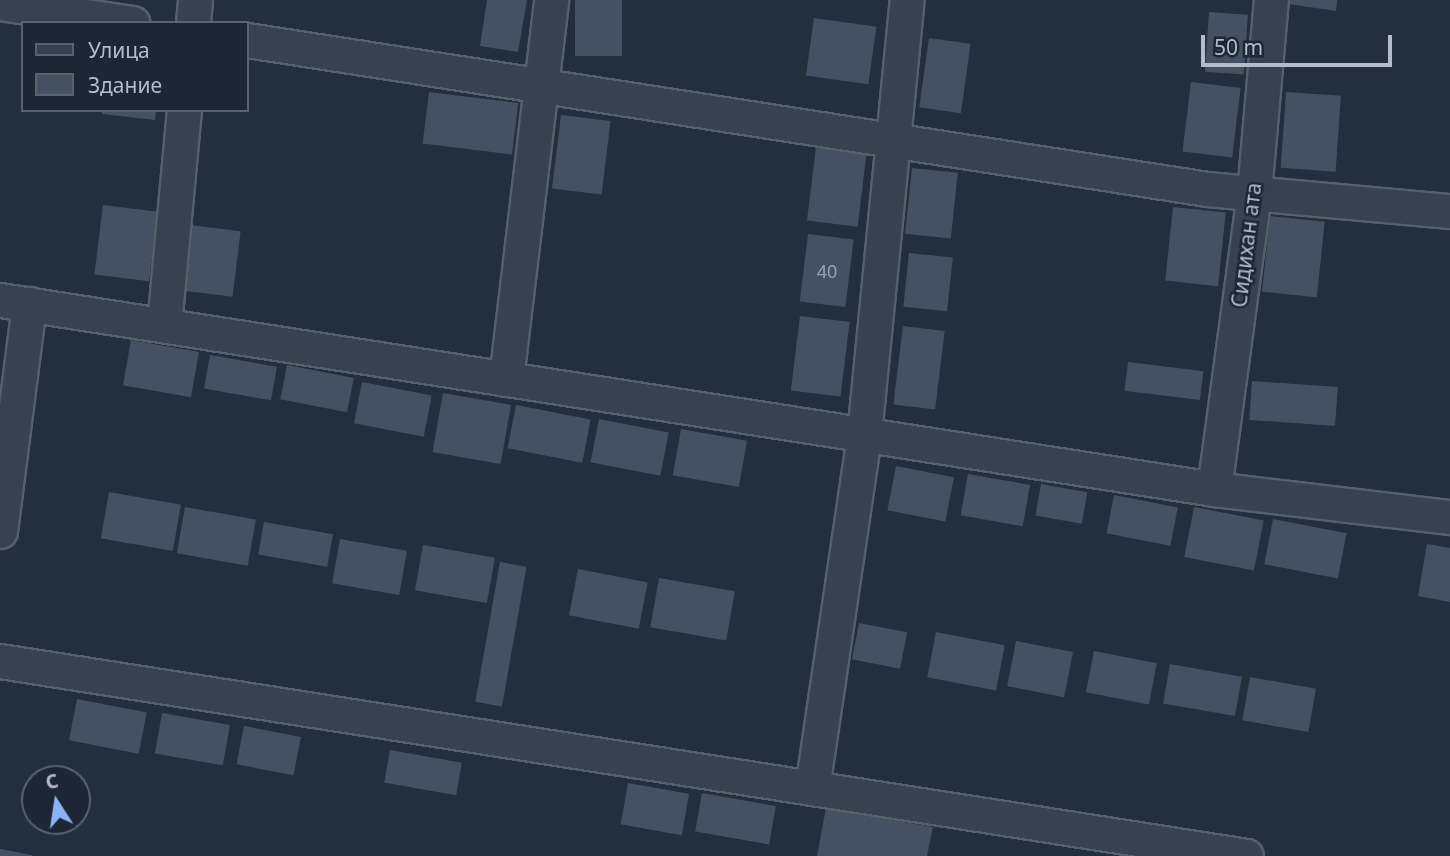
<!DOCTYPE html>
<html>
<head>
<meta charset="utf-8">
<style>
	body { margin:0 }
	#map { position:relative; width:1450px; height:856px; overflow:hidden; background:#242f3e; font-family:"Noto Sans",sans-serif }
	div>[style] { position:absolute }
	.building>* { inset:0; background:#455162; transform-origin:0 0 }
	.roads { filter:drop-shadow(2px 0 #565f6c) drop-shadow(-2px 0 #565f6c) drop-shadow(0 2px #565f6c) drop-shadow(0 -2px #565f6c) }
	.minor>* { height:33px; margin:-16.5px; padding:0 16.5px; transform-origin:16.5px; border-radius:16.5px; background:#38414e }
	span { translate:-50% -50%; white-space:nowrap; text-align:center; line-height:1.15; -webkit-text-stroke:5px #1d2633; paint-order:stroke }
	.number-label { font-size:18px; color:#98a1af }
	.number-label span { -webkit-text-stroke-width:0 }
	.street-label { font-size:21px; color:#b4bcc9 }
	.legend { position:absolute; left:21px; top:21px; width:228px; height:91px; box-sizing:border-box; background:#1d2633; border:2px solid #59626f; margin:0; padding:9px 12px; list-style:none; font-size:21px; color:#b4bcc9 }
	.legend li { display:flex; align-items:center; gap:14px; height:35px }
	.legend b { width:35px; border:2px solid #59626f }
	.north { position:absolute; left:21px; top:765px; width:70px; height:70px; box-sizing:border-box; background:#1d2633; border:2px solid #59626f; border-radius:50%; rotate:348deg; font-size:19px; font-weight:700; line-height:28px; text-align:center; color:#b4bcc9 }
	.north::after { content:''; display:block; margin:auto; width:24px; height:32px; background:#8ab4f8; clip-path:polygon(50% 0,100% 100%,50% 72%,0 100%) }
	.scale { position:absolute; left:1201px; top:35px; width:191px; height:32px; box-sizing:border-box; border:4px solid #b4bcc9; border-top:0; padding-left:9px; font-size:21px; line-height:24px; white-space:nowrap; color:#b4bcc9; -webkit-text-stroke:5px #1d2633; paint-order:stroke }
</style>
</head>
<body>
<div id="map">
	<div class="building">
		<i style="clip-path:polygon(487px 0,527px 0,518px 52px,480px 46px)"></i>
		<i style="left:575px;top:0;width:47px;height:56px"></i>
		<i style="clip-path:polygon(1290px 0,1337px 0,1336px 11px,1289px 4px)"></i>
		<i style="left:1209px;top:12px;width:39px;height:60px;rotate:4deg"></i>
		<i style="left:814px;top:18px;width:63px;height:58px;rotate:8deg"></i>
		<i style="left:929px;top:38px;width:42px;height:70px;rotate:8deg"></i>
		<i style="left:1191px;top:82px;width:50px;height:70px;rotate:7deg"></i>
		<i style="left:429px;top:92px;width:90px;height:52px;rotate:7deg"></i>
		<i style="left:1286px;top:92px;width:55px;height:76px;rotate:4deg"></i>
		<i style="clip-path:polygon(102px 110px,156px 110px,155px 120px,102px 114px)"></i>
		<i style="left:561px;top:115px;width:50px;height:74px;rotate:7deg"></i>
		<i style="left:816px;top:147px;width:51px;height:74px;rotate:7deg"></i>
		<i style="left:912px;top:168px;width:46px;height:66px;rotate:6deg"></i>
		<i style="left:103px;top:205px;width:55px;height:70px;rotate:7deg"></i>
		<i style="left:1173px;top:207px;width:53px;height:74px;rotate:6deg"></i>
		<i style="left:1270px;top:216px;width:55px;height:76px;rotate:6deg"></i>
		<i style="left:190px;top:225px;width:51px;height:66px;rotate:7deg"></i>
		<i style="left:808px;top:234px;width:46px;height:68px;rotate:7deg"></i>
		<i style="left:909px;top:253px;width:44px;height:54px;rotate:6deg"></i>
		<i style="left:800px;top:316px;width:50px;height:75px;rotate:7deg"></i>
		<i style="left:903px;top:326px;width:42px;height:79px;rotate:7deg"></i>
		<i style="left:131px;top:340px;width:69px;height:46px;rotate:10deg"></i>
		<i style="left:210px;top:355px;width:68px;height:34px;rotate:10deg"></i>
		<i style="left:1128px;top:362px;width:76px;height:29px;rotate:7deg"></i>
		<i style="left:287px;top:365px;width:68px;height:35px;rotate:11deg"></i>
		<i style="left:1252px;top:381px;width:86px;height:39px;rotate:4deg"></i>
		<i style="left:362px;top:382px;width:71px;height:42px;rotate:11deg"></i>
		<i style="left:443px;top:393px;width:69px;height:60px;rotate:10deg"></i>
		<i style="left:516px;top:405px;width:76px;height:44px;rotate:11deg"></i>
		<i style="left:599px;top:419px;width:71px;height:44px;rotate:11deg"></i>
		<i style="left:681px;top:429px;width:67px;height:47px;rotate:10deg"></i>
		<i style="left:896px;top:466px;width:59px;height:45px;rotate:11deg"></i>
		<i style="left:968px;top:474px;width:63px;height:42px;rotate:10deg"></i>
		<i style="left:1041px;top:484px;width:47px;height:32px;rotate:10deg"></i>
		<i style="left:109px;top:492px;width:73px;height:47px;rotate:10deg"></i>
		<i style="left:1114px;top:495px;width:65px;height:39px;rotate:11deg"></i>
		<i style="left:185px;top:507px;width:72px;height:47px;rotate:10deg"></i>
		<i style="left:1194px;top:507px;width:71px;height:51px;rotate:11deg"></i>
		<i style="left:1273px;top:519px;width:75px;height:46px;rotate:11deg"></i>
		<i style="left:264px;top:522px;width:70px;height:33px;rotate:10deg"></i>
		<i style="left:340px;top:539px;width:68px;height:45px;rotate:10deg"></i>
		<i style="clip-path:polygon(1427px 544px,1450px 548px,1450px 602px,1418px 596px)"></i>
		<i style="left:423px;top:545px;width:73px;height:46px;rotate:10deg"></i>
		<i style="left:500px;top:562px;width:27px;height:142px;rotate:10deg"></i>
		<i style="left:578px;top:569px;width:71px;height:47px;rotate:11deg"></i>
		<i style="left:659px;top:578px;width:77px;height:50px;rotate:10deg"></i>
		<i style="left:859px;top:623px;width:49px;height:37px;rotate:11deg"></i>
		<i style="left:936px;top:632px;width:70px;height:46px;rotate:11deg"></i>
		<i style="left:1016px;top:641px;width:58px;height:46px;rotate:11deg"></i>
		<i style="left:1094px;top:651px;width:64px;height:42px;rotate:11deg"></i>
		<i style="left:1170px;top:664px;width:73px;height:40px;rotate:10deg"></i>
		<i style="left:1250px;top:677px;width:67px;height:44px;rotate:10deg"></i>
		<i style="left:77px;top:699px;width:71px;height:42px;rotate:11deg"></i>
		<i style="left:162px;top:713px;width:69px;height:41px;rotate:10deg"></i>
		<i style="left:244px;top:726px;width:58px;height:39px;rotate:11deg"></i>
		<i style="left:390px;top:750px;width:73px;height:33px;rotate:10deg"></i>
		<i style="left:628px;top:783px;width:62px;height:42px;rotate:10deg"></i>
		<i style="left:702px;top:793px;width:75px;height:39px;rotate:10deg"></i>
		<i style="clip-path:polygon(826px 808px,933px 827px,927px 856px,817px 856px)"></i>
		<i style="clip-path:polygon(0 849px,32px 855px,32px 856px,0 856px)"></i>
	</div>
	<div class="roads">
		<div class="minor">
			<i style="left:0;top:3px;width:134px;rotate:8.6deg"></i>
			<i style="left:193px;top:23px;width:23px;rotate:-85deg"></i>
			<i style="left:247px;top:40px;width:971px;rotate:8.82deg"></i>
			<i style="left:1207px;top:189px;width:244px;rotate:5.2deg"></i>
			<i style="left:0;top:300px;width:1229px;rotate:8.85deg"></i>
			<i style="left:1214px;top:489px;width:238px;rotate:6.8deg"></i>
			<i style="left:164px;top:325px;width:216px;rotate:-84.7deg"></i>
			<i style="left:506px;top:379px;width:382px;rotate:-83.2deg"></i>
			<i style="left:1214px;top:489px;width:299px;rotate:-82.3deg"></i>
			<i style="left:1254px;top:193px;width:194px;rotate:-85deg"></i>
			<i style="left:0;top:531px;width:229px;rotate:-82.7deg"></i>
			<i style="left:0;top:661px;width:1261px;rotate:8.89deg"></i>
			<i style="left:812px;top:788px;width:357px;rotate:-81.6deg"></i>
			<i style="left:864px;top:435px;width:437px;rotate:-84.4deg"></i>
		</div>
	</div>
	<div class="number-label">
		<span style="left:827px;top:271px">40</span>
	</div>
	<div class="street-label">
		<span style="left:1246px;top:245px;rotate:-83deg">Сидихан ата</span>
	</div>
	<ul class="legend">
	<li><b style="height:9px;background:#38414e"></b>Улица</li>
	<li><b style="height:19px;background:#455162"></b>Здание</li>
	</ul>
	<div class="north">С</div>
	<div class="scale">50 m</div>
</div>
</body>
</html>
